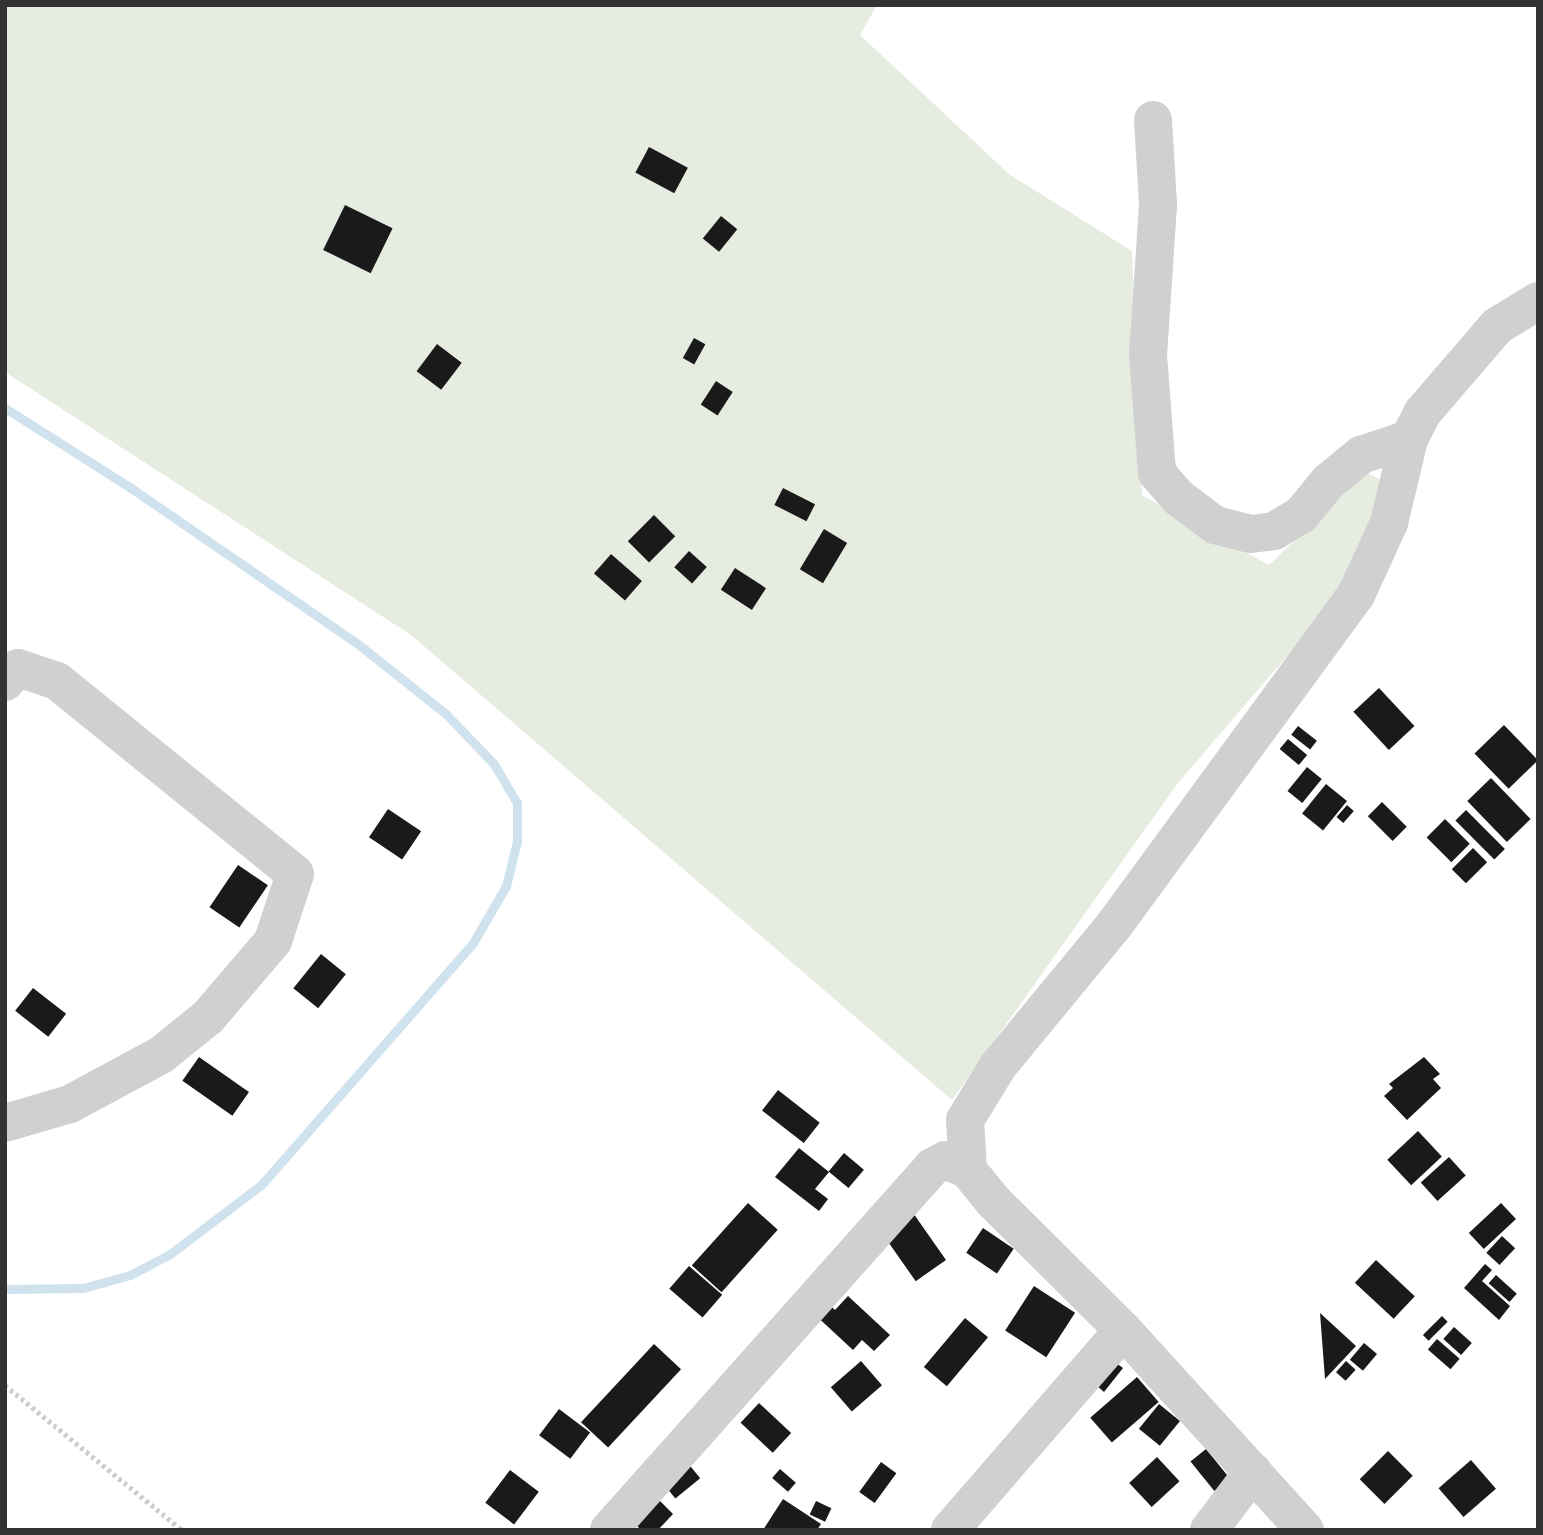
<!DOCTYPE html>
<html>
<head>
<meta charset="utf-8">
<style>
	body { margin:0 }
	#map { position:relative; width:1543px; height:1535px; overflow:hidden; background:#fff; font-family:Rubik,sans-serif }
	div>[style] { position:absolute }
	.green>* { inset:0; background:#e6ecdf }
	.stream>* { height:9px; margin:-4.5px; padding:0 4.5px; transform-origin:4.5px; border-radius:4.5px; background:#cfe2ee }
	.building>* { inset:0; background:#1a1a1a; transform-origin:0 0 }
	.path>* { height:4.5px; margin-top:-2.25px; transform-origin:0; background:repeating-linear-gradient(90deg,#cdcdcd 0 3.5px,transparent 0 7px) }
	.minor>* { height:38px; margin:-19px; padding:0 19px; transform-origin:19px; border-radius:19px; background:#d0d0d0 }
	span { translate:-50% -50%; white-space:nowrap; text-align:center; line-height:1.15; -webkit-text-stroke:7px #fff; paint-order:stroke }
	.frame { position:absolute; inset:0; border:7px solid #333; pointer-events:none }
</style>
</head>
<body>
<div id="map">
	<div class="green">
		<i style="clip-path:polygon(evenodd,5px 5px,877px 5px,860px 35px,1009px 174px,1132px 251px,1142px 495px,1269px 565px,1366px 472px,1386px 483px,1374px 536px,1330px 606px,1178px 783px,952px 1100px,411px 635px,5px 372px,5px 5px,687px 169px,674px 193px,635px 172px,687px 169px,5px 5px,345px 205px,393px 228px,371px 273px,323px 250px,345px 205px,5px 5px,721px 217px,737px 229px,719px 251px,703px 239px,721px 217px,5px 5px,437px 344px,462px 362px,442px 390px,417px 372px,437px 344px,5px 5px,716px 381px,733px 392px,718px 415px,701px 404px,716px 381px,5px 5px,783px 488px,815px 504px,807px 520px,775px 505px,783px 488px,5px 5px,824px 529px,847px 543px,822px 583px,824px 529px,5px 5px,689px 551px,707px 567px,693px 583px,675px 568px,689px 551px,5px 5px,611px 554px,642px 581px,624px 600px,594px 574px,611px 554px,5px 5px,735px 568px,765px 588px,751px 610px,721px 590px,735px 568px)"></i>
	</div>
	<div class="stream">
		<i style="left:5px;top:408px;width:149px;rotate:32.4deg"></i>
		<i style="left:131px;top:488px;width:275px;rotate:34.5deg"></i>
		<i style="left:358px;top:644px;width:112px;rotate:38.5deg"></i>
		<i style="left:446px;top:714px;width:69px;rotate:46.2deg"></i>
		<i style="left:494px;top:764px;width:45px;rotate:59.5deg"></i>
		<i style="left:517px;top:803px;width:38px;rotate:90deg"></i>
		<i style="left:517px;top:841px;width:46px;rotate:103.7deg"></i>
		<i style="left:506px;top:886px;width:66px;rotate:120.1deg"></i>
		<i style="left:473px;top:943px;width:322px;rotate:131.2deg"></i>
		<i style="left:261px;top:1185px;width:114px;rotate:142.8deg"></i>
		<i style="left:170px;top:1254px;width:45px;rotate:152.3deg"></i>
		<i style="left:130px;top:1275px;width:49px;rotate:164.5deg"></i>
		<i style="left:83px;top:1288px;width:78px;rotate:179.3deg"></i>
	</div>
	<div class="building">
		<i style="left:649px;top:147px;width:44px;height:29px;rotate:28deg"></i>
		<i style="left:345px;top:205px;width:53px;height:50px;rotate:26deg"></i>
		<i style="left:721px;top:216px;width:21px;height:29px;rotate:39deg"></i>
		<i style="left:694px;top:338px;width:13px;height:23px;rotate:29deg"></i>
		<i style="left:437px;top:344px;width:31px;height:34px;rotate:37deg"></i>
		<i style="left:716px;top:381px;width:20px;height:28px;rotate:33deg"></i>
		<i style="left:783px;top:488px;width:36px;height:19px;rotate:27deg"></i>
		<i style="left:654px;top:515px;width:30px;height:37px;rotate:45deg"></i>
		<i style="left:824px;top:529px;width:27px;height:47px;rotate:31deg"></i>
		<i style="left:689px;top:551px;width:24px;height:22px;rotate:42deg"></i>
		<i style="left:611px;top:554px;width:41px;height:26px;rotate:41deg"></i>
		<i style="left:735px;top:568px;width:37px;height:26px;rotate:33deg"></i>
		<i style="left:1379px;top:688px;width:52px;height:35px;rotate:47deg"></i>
		<i style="left:1504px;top:725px;width:49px;height:41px;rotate:46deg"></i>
		<i style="left:1298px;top:726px;width:24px;height:11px;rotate:38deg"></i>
		<i style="left:1288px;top:739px;width:25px;height:13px;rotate:40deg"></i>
		<i style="left:1307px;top:767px;width:19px;height:31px;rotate:39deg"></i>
		<i style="left:1491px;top:778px;width:57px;height:33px;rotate:46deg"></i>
		<i style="left:1326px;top:784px;width:27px;height:38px;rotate:39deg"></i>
		<i style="left:1382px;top:802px;width:35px;height:20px;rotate:45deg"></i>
		<i style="left:1347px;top:805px;width:9px;height:16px;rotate:41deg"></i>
		<i style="left:388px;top:809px;width:40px;height:34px;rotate:34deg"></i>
		<i style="left:1466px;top:810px;width:55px;height:15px;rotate:45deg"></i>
		<i style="left:1445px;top:819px;width:35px;height:26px;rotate:45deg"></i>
		<i style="left:1473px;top:848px;width:20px;height:30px;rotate:45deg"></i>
		<i style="left:238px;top:865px;width:36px;height:51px;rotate:34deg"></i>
		<i style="left:321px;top:954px;width:32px;height:44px;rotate:39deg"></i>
		<i style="left:33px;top:988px;width:42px;height:29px;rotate:38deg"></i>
		<i style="left:199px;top:1057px;width:61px;height:29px;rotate:35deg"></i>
		<i style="clip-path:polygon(1424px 1057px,1440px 1074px,1433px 1079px,1441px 1088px,1407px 1120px,1384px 1096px,1393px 1088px,1389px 1084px)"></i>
		<i style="left:778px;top:1090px;width:53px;height:26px;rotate:38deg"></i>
		<i style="left:1418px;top:1131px;width:35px;height:42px;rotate:47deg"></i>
		<i style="clip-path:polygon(799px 1148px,829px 1172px,815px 1189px,828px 1199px,819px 1211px,775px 1177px)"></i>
		<i style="left:844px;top:1153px;width:26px;height:24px;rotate:40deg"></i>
		<i style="left:1449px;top:1157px;width:25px;height:38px;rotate:48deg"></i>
		<i style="left:748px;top:1203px;width:40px;height:84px;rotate:42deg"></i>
		<i style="left:1501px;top:1203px;width:22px;height:44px;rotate:47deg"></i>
		<i style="left:911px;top:1210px;width:61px;height:37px;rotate:55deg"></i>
		<i style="left:983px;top:1228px;width:37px;height:30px;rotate:34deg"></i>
		<i style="left:1502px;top:1236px;width:18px;height:23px;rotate:43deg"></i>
		<i style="left:1376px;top:1260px;width:53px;height:31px;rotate:43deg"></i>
		<i style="clip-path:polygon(1485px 1264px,1492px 1270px,1482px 1281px,1510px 1306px,1499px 1320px,1464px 1288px)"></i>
		<i style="left:689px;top:1266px;width:44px;height:30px;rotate:41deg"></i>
		<i style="left:1496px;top:1275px;width:28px;height:11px;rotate:42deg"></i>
		<i style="left:1034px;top:1286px;width:49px;height:53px;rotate:33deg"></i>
		<i style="clip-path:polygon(848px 1296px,890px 1335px,874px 1351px,862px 1340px,853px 1350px,812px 1312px,824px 1300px,835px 1310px)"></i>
		<i style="clip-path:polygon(1320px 1313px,1356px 1346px,1325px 1379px)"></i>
		<i style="left:1442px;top:1316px;width:8px;height:27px;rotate:45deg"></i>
		<i style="left:965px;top:1318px;width:30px;height:64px;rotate:40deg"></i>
		<i style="left:1454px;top:1327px;width:24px;height:16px;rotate:42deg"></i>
		<i style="left:1437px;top:1339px;width:30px;height:14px;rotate:41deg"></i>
		<i style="left:1364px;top:1343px;width:17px;height:22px;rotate:40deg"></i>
		<i style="left:654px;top:1344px;width:37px;height:107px;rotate:43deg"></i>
		<i style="clip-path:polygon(1105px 1355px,1123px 1368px,1104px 1392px,1096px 1385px)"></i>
		<i style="left:861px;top:1361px;width:32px;height:40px;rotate:49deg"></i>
		<i style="left:1346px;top:1361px;width:13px;height:15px;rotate:42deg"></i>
		<i style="left:1137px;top:1377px;width:33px;height:62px;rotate:49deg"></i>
		<i style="left:759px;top:1403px;width:44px;height:27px;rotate:43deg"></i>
		<i style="left:1159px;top:1404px;width:27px;height:32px;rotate:39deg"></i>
		<i style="left:559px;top:1409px;width:39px;height:33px;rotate:37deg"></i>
		<i style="left:1206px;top:1449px;width:38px;height:20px;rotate:51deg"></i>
		<i style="left:1388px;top:1451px;width:35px;height:40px;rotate:45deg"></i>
		<i style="left:1157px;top:1457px;width:33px;height:38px;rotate:47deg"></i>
		<i style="left:1471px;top:1460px;width:38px;height:43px;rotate:49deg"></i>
		<i style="left:687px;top:1462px;width:21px;height:32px;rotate:51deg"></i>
		<i style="left:881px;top:1462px;width:19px;height:37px;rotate:36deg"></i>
		<i style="left:780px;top:1469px;width:21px;height:12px;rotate:41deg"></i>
		<i style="left:510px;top:1470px;width:36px;height:41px;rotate:37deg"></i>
		<i style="clip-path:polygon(654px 1495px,673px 1514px,658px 1530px,641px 1530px,631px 1520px)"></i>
		<i style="clip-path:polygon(783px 1499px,821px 1524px,817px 1530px,763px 1530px)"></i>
		<i style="left:816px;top:1501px;width:17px;height:15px;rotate:25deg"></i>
	</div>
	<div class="path">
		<i style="left:5px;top:1385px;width:229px;rotate:39.3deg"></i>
	</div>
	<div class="minor">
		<i style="left:1153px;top:120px;width:85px;rotate:86.6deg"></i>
		<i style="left:1158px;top:205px;width:150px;rotate:93.8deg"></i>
		<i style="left:1148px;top:355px;width:118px;rotate:85.6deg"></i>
		<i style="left:1157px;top:473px;width:33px;rotate:49deg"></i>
		<i style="left:1179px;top:498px;width:45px;rotate:36.9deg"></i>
		<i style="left:1215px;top:525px;width:37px;rotate:14deg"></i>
		<i style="left:1251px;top:534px;width:23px;rotate:-7deg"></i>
		<i style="left:1274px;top:531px;width:31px;rotate:-31deg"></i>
		<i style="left:1301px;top:515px;width:43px;rotate:-50.7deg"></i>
		<i style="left:1328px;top:482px;width:43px;rotate:-39.3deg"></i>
		<i style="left:1361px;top:455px;width:51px;rotate:-18.4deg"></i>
		<i style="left:5px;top:682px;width:19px;rotate:-47deg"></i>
		<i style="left:18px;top:668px;width:41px;rotate:18.4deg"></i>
		<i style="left:57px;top:681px;width:306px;rotate:39deg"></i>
		<i style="left:295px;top:874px;width:71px;rotate:108.2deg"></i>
		<i style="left:273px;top:941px;width:100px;rotate:130.5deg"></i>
		<i style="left:208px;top:1017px;width:60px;rotate:141deg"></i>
		<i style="left:161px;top:1055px;width:103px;rotate:151.7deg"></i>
		<i style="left:70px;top:1104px;width:68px;rotate:163.7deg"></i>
		<i style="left:609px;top:1530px;width:486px;rotate:-48.3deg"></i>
		<i style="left:932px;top:1167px;width:15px;rotate:-28deg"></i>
		<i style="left:945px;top:1160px;width:25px;rotate:23deg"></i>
		<i style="left:950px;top:1530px;width:264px;rotate:-49.1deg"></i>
		<i style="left:1209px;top:1530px;width:73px;rotate:-52.8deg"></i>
		<i style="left:1305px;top:1530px;width:270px;rotate:-132.3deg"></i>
		<i style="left:1123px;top:1330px;width:182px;rotate:-135.2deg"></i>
		<i style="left:994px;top:1202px;width:41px;rotate:-129.1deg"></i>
		<i style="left:968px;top:1170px;width:50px;rotate:-93.4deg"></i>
		<i style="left:965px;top:1120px;width:63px;rotate:-58.6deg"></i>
		<i style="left:998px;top:1066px;width:184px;rotate:-50.5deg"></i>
		<i style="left:1115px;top:924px;width:408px;rotate:-53.8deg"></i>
		<i style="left:1356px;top:595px;width:79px;rotate:-65.4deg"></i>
		<i style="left:1389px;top:523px;width:86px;rotate:-76.6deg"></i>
		<i style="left:1409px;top:439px;width:30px;rotate:-63deg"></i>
		<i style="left:1423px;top:412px;width:113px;rotate:-49.3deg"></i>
		<i style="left:1497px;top:326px;width:48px;rotate:-31.4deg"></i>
	</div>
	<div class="frame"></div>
</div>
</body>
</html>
